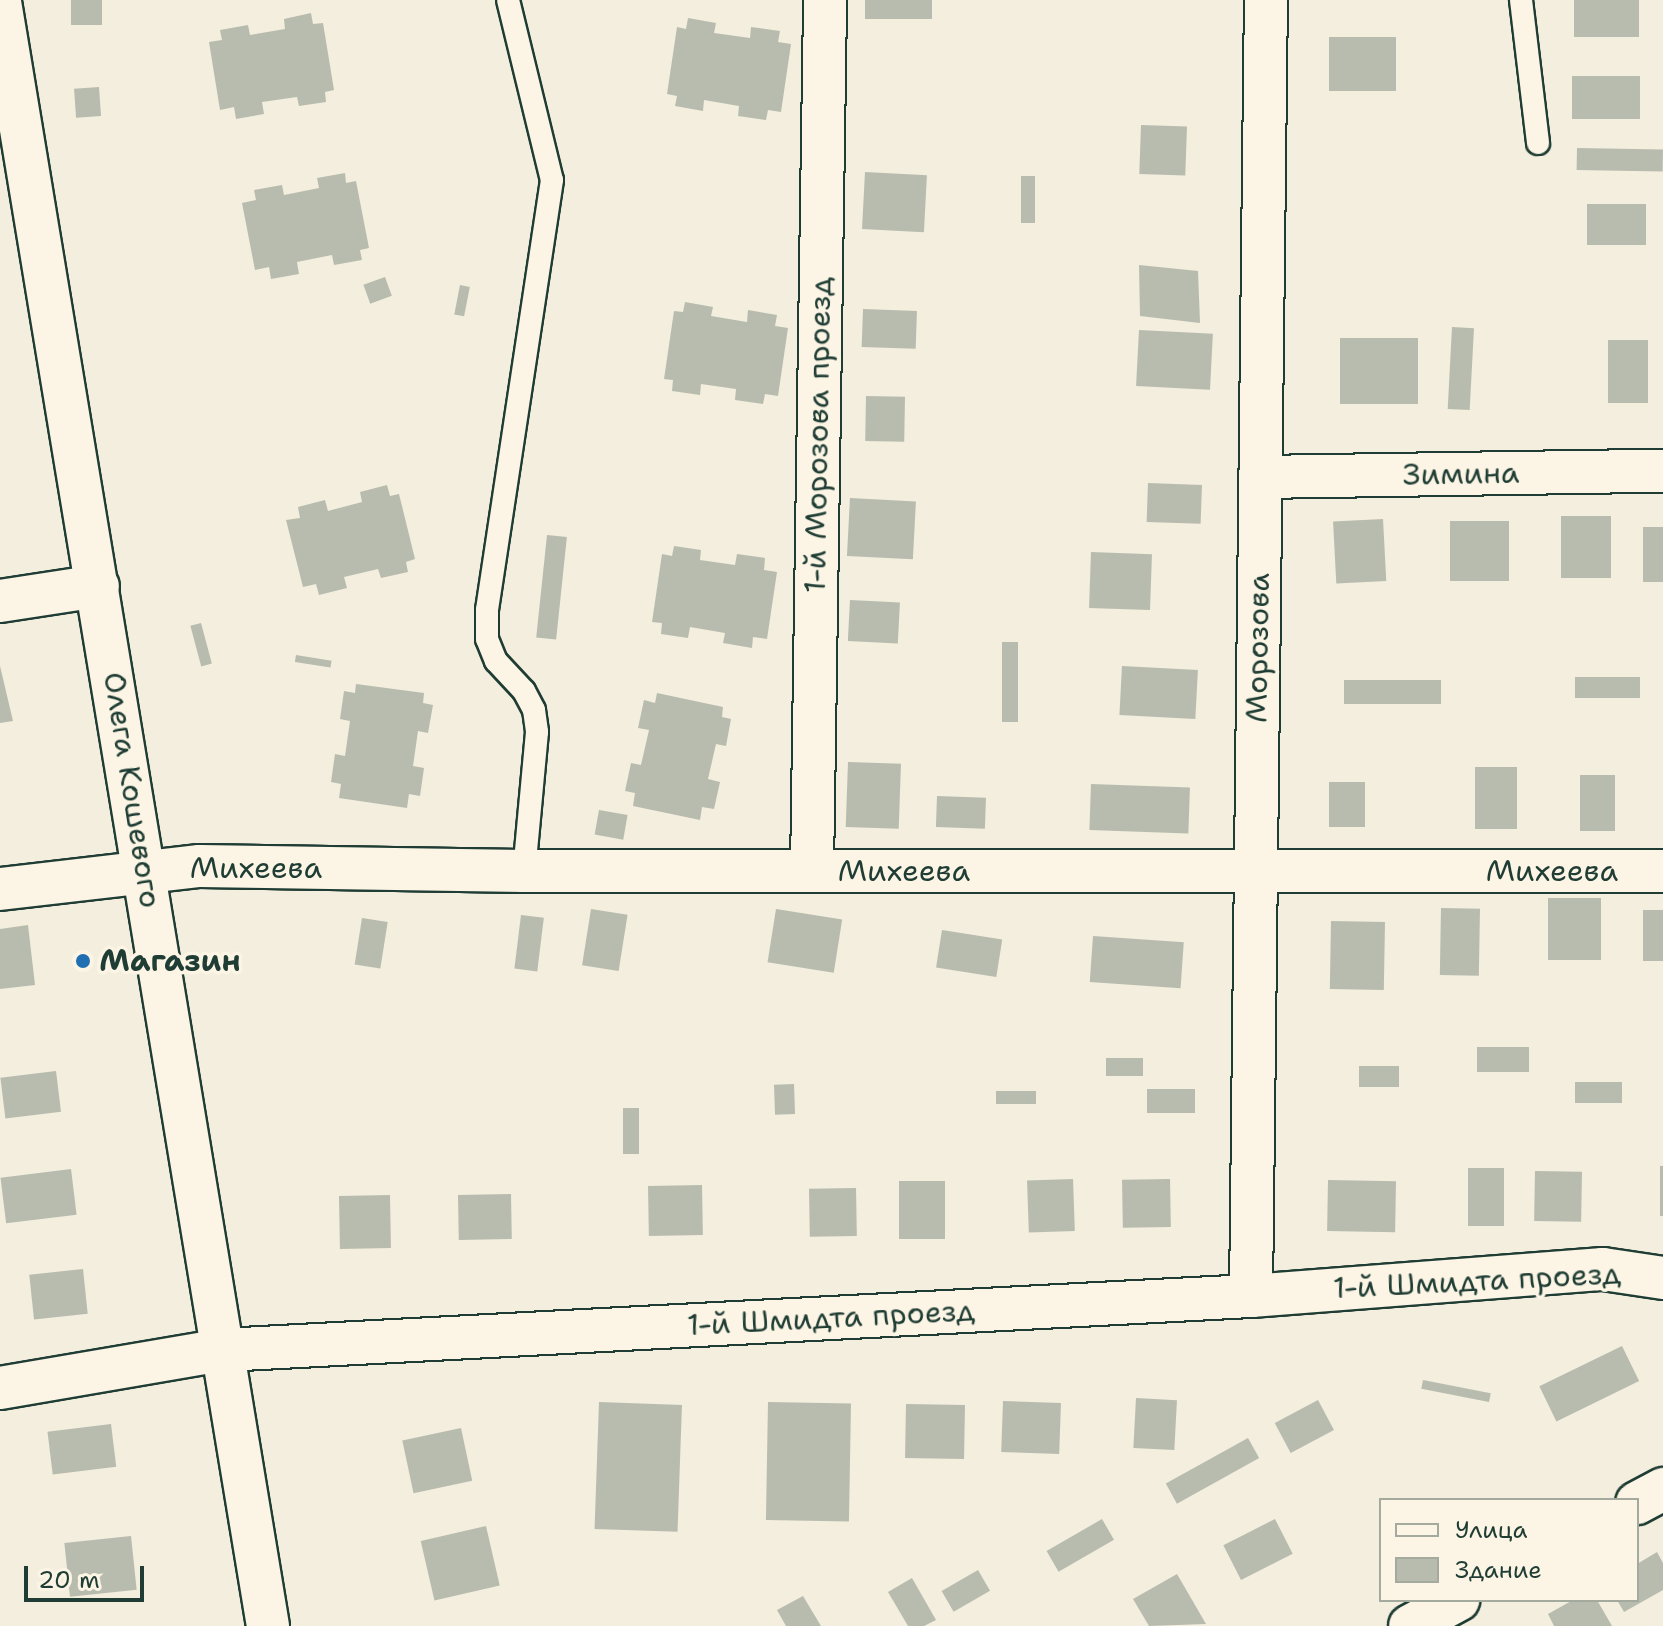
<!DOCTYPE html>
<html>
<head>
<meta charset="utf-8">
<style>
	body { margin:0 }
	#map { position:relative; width:1663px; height:1626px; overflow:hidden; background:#f3eede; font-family:"Shantell Sans",sans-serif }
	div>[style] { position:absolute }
	.building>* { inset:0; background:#b8bcae; transform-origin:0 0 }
	.roads { filter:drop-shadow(2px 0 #1f3d34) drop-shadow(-2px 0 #1f3d34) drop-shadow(0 2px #1f3d34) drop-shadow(0 -2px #1f3d34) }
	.service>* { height:22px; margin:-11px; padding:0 11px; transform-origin:11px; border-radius:11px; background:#fcf5e5 }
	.minor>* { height:42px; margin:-21px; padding:0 21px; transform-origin:21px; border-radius:21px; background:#fcf5e5 }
	.dots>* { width:22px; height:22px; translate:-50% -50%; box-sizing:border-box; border:4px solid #fcf5e5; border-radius:50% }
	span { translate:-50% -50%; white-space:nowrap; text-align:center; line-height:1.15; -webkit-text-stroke:7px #fcf5e5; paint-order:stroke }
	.street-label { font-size:30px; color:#1f3d34 }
	.poi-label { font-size:30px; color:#1f3d34; font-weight:700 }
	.left { translate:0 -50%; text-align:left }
	.legend { position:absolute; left:1379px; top:1498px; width:260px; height:104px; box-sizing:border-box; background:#fcf5e5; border:2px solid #a4ab9e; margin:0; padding:10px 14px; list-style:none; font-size:24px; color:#1f3d34 }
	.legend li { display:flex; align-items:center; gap:16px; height:40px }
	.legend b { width:40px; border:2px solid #a4ab9e }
	.scale { position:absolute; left:24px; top:1566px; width:120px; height:36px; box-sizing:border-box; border:4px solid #1f3d34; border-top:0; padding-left:10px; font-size:24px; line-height:28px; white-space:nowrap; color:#1f3d34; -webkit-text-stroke:6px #fcf5e5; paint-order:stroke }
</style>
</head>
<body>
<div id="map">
	<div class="building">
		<i style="left:71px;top:0;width:31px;height:25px"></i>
		<i style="left:865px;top:0;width:67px;height:19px"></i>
		<i style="left:1574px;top:0;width:65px;height:37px"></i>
		<i style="clip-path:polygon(311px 13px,313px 24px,323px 23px,334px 90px,325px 92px,326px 102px,299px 106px,297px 97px,262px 102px,264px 114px,236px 119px,234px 107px,220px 110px,209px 42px,222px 40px,220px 30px,248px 25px,250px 35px,285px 29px,284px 19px)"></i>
		<i style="clip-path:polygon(688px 18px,716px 23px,714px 33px,750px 38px,751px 27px,780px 31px,778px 42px,791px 44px,781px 112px,768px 110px,766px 120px,738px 116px,739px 106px,704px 100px,703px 111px,675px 106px,677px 96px,667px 94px,677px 27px,686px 29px)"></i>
		<i style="left:1329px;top:37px;width:67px;height:54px"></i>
		<i style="left:1572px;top:76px;width:68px;height:43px"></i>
		<i style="left:99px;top:87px;width:29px;height:25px;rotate:86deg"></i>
		<i style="left:1141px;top:125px;width:46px;height:49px;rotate:2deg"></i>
		<i style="left:1577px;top:148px;width:86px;height:22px;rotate:1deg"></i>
		<i style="left:865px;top:172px;width:62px;height:57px;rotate:3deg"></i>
		<i style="clip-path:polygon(345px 173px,346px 183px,356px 181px,369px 248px,360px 250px,362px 260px,334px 265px,332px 255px,297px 262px,299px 274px,271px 279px,269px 267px,255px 270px,242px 203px,256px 200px,254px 190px,282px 185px,284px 195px,319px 188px,317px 178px)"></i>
		<i style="left:1021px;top:176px;width:14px;height:47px"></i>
		<i style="left:1587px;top:204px;width:59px;height:41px"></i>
		<i style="clip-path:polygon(1139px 265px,1198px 271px,1200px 323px,1140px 316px)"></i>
		<i style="left:385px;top:277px;width:20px;height:23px;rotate:70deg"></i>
		<i style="left:460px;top:285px;width:10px;height:30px;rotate:11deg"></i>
		<i style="clip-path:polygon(685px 302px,713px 307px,711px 316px,747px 322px,748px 310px,777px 315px,775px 326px,788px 328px,778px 396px,765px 394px,763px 404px,735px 400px,736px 389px,701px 384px,700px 395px,672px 391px,673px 380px,664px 379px,674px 311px,683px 312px)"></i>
		<i style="left:863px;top:309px;width:54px;height:38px;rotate:2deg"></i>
		<i style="left:1452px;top:327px;width:22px;height:82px;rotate:3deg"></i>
		<i style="left:1139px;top:330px;width:74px;height:56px;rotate:3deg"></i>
		<i style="left:1340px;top:338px;width:78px;height:66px"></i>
		<i style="left:1608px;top:340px;width:40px;height:63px"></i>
		<i style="left:866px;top:396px;width:39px;height:45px;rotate:1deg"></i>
		<i style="left:1148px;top:483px;width:54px;height:39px;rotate:2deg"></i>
		<i style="clip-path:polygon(387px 485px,390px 496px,399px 494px,415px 559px,406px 562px,408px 572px,381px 578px,378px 569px,344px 577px,347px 588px,319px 595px,316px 584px,303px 587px,286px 520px,300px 518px,298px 507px,325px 500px,328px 511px,362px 502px,360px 492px)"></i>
		<i style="left:850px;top:498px;width:66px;height:58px;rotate:3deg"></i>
		<i style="left:1561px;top:516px;width:50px;height:62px"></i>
		<i style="left:1383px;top:519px;width:62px;height:50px;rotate:87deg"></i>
		<i style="left:1450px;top:521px;width:59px;height:60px"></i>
		<i style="left:1643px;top:527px;width:20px;height:55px"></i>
		<i style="left:547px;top:535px;width:20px;height:103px;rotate:6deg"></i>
		<i style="clip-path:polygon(674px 546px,701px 550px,700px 560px,735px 565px,737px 554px,765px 558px,764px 570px,777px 572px,767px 639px,753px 637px,752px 648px,723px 643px,725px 633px,690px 627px,688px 638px,661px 634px,662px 623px,652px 622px,662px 554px,672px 556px)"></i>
		<i style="left:1091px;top:552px;width:61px;height:56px;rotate:2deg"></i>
		<i style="left:850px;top:600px;width:50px;height:41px;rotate:3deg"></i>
		<i style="left:201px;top:623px;width:42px;height:11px;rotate:75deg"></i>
		<i style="left:1002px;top:642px;width:16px;height:80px"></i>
		<i style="left:296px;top:655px;width:36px;height:7px;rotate:9deg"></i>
		<i style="clip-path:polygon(0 666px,13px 721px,0 723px)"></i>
		<i style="left:1122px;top:666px;width:76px;height:49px;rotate:3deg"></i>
		<i style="left:1575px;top:677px;width:65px;height:21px"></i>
		<i style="left:1344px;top:680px;width:97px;height:24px"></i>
		<i style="clip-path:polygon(356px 684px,424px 693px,423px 703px,433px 705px,428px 733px,418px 731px,413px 766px,424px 768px,420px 796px,409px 794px,407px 808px,339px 798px,341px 784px,331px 782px,335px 754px,345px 756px,350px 721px,340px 719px,344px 691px,355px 693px)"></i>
		<i style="clip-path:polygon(657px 693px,723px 707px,722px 717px,731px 719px,726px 746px,716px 744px,708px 779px,720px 782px,714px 809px,702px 807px,700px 820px,633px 806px,635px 793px,625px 791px,631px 763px,641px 765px,649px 730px,638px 728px,644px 700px,655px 703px)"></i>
		<i style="left:848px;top:762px;width:53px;height:65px;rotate:2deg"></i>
		<i style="left:1475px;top:767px;width:42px;height:62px"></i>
		<i style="left:1580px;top:775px;width:35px;height:56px"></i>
		<i style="left:1329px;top:782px;width:36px;height:45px"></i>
		<i style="left:1091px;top:784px;width:99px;height:46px;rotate:2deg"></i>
		<i style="left:937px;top:796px;width:49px;height:31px;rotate:2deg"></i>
		<i style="left:599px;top:810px;width:29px;height:25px;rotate:10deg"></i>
		<i style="left:1548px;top:898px;width:53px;height:62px"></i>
		<i style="left:1441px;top:908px;width:39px;height:67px;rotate:1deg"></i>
		<i style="left:591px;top:909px;width:37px;height:57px;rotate:9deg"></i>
		<i style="left:776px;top:909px;width:67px;height:54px;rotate:9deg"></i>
		<i style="left:1643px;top:910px;width:20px;height:51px"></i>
		<i style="left:521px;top:915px;width:23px;height:54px;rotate:7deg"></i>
		<i style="left:362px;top:918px;width:26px;height:47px;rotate:9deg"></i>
		<i style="left:1331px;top:921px;width:54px;height:68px;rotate:1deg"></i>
		<i style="clip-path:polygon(28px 925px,35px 985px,0 989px,0 929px)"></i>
		<i style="left:942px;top:930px;width:61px;height:38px;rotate:9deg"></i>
		<i style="left:1093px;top:936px;width:91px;height:46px;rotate:4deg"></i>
		<i style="left:1477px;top:1047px;width:52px;height:25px"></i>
		<i style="left:1143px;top:1058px;width:18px;height:37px;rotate:90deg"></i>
		<i style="left:1359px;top:1066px;width:40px;height:21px"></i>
		<i style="left:56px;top:1071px;width:41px;height:56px;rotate:83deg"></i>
		<i style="left:1575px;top:1082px;width:47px;height:21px"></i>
		<i style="left:794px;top:1084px;width:30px;height:20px;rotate:88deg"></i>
		<i style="left:1195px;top:1089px;width:24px;height:48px;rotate:90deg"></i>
		<i style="left:1036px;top:1091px;width:13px;height:40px;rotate:90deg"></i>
		<i style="left:623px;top:1108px;width:16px;height:46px"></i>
		<i style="left:1660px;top:1166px;width:3px;height:50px"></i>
		<i style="left:1468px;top:1168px;width:36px;height:58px"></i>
		<i style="left:71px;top:1169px;width:46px;height:71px;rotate:83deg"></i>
		<i style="left:1535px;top:1171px;width:47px;height:50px;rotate:1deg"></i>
		<i style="left:1073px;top:1179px;width:52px;height:46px;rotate:88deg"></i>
		<i style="left:1170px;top:1179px;width:48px;height:48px;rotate:89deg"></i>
		<i style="left:1328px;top:1180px;width:68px;height:51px;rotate:1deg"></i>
		<i style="left:899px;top:1181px;width:46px;height:58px"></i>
		<i style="left:702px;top:1185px;width:50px;height:54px;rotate:89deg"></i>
		<i style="left:856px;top:1188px;width:48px;height:47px;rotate:89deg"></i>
		<i style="left:511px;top:1194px;width:45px;height:53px;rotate:89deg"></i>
		<i style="left:390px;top:1195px;width:53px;height:51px;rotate:89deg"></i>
		<i style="left:83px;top:1269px;width:45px;height:54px;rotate:84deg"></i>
		<i style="left:1622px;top:1346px;width:39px;height:92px;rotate:64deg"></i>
		<i style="left:1423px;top:1380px;width:69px;height:9px;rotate:11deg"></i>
		<i style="left:1136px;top:1398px;width:41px;height:50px;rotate:3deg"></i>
		<i style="left:1318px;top:1400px;width:34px;height:49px;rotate:62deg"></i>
		<i style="left:1003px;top:1401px;width:58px;height:51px;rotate:2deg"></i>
		<i style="left:599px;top:1402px;width:83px;height:127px;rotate:2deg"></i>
		<i style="left:768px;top:1402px;width:83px;height:118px;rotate:1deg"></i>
		<i style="left:906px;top:1404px;width:59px;height:54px;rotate:1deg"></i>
		<i style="left:111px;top:1424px;width:43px;height:64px;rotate:83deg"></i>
		<i style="left:461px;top:1428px;width:54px;height:60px;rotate:78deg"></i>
		<i style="left:1248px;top:1438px;width:23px;height:94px;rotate:61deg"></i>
		<i style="left:1102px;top:1519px;width:24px;height:64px;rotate:60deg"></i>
		<i style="left:1275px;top:1519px;width:39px;height:58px;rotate:63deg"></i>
		<i style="left:486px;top:1526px;width:61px;height:67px;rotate:77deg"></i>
		<i style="left:131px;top:1536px;width:54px;height:67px;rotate:84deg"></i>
		<i style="clip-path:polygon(1657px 1552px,1663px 1563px,1663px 1590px,1624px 1612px,1617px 1600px,1637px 1600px,1637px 1564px)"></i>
		<i style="left:978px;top:1570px;width:24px;height:42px;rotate:60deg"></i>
		<i style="clip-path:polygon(1177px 1574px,1206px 1624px,1149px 1626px,1133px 1599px)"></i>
		<i style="clip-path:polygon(912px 1578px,936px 1620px,924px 1626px,908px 1626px,888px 1592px)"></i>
		<i style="clip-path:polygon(803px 1596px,821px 1626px,786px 1626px,777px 1610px)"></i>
		<i style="clip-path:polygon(1573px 1600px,1597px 1600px,1612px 1626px,1554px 1626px,1548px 1614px)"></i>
	</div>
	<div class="roads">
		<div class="service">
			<i style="left:508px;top:0;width:185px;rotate:76.3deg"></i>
			<i style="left:552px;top:180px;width:435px;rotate:98.6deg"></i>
			<i style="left:487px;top:610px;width:29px;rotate:90deg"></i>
			<i style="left:487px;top:639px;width:24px;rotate:68deg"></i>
			<i style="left:496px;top:661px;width:41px;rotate:47deg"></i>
			<i style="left:524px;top:691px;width:21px;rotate:62deg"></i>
			<i style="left:534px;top:710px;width:22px;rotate:82deg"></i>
			<i style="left:537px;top:732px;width:140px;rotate:95.3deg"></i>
			<i style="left:1521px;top:0;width:144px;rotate:83.2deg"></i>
		</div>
		<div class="minor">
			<i style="left:0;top:2px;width:1646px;rotate:80.63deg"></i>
			<i style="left:1260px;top:477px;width:403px;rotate:-0.9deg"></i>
			<i style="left:0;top:601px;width:99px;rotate:-8.7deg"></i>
			<i style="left:812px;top:871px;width:871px;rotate:-89.14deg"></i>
			<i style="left:0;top:889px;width:201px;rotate:-6.6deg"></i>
			<i style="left:200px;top:866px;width:324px;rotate:0.9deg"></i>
			<i style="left:524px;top:871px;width:1139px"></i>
			<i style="left:1251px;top:1296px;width:1296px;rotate:-89.34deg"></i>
			<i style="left:0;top:1388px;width:226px;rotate:-9.7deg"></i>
			<i style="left:223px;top:1350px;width:1029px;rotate:-3.01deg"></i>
			<i style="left:1251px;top:1296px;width:353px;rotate:-4.4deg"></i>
			<i style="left:1603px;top:1269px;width:61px;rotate:8.5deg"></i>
			<i style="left:1637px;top:1503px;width:30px;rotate:-28deg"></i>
			<i style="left:1410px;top:1626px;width:55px;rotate:-28.4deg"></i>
		</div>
	</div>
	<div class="dots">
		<i style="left:83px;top:961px;background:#1f6fb2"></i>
	</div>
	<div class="street-label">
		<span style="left:818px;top:435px;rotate:-89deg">1-й Морозова проезд</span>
		<span style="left:1461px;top:474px;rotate:-1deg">Зимина</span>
		<span style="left:1258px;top:648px;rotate:-89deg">Морозова</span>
		<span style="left:132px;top:790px;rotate:81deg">Олега Кошевого</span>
		<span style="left:256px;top:868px">Михеева</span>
		<span style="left:904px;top:871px">Михеева</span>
		<span style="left:1552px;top:871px">Михеева</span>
		<span style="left:1477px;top:1281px;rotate:-3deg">1-й Шмидта проезд</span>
		<span style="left:831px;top:1318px;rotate:-3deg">1-й Шмидта проезд</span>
	</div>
	<div class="poi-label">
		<span class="left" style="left:99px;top:961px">Магазин</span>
	</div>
	<ul class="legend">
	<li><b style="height:10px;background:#fcf5e5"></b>Улица</li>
	<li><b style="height:22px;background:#b8bcae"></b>Здание</li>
	</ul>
	<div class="scale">20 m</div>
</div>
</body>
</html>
